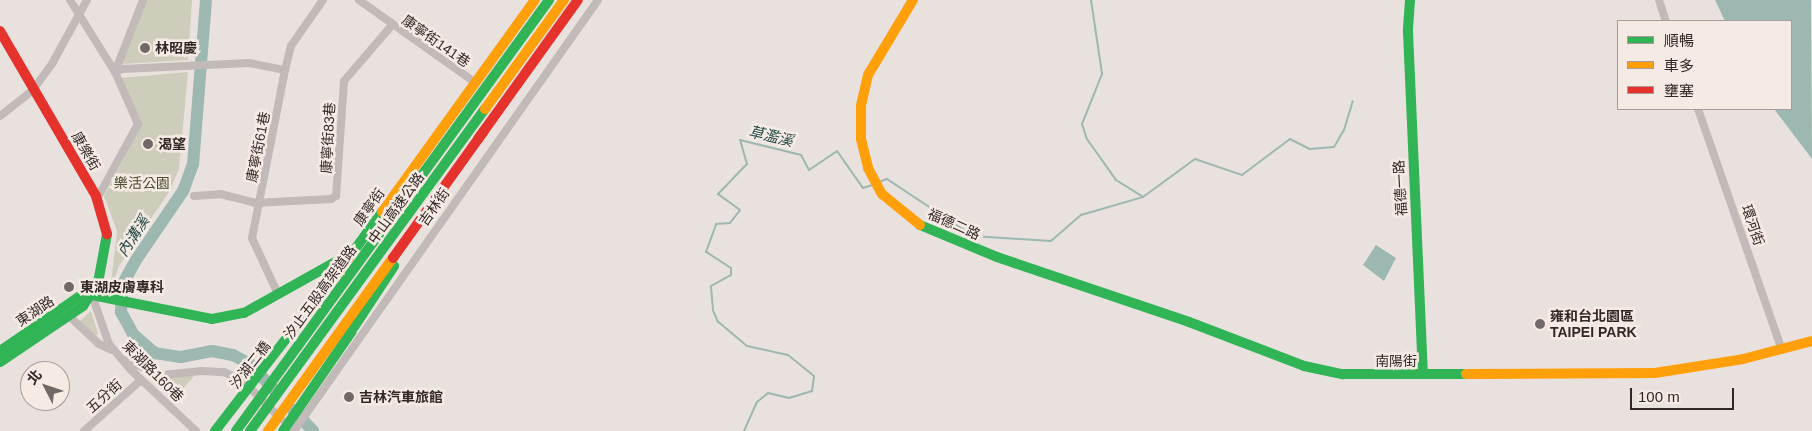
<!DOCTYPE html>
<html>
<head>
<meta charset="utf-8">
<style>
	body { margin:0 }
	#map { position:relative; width:1812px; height:431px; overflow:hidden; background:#e9e1de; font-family:Arial,"Noto Sans TC",sans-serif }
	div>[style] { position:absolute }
	.green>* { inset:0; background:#ceccba }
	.water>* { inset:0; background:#9db8b1 }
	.stream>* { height:2px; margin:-1px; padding:0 1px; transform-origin:1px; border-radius:1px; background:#9db8b1 }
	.river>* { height:12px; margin:-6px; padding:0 6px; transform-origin:6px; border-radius:6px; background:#9db8b1 }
	.street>* { height:8px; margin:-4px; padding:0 4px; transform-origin:4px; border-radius:4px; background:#c1bab8 }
	.fast>* { height:10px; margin:-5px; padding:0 5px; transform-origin:5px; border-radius:5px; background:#30b455 }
	.slow>* { height:10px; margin:-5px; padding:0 5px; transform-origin:5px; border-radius:5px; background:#ff9f0a }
	.jam>* { height:10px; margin:-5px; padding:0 5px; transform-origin:5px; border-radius:5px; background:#e5322d }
	.fast-bridge>* { height:10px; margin:-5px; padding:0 5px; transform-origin:5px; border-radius:5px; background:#30b455 }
	.slow-bridge>* { height:10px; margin:-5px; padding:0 5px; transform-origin:5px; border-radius:5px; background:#ff9f0a }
	.jam-bridge>* { height:10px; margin:-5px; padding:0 5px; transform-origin:5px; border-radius:5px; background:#e5322d }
	.dots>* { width:14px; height:14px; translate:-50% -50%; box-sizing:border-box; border:2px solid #f6eae5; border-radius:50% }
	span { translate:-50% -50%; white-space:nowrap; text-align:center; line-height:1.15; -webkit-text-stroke:5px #f6eae5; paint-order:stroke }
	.street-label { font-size:14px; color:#312827 }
	.poi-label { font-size:14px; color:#312827; font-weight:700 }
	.left { translate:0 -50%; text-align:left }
	.park-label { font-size:14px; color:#494c2e }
	.water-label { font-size:15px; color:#224d45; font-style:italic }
	.legend { position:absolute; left:1617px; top:20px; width:175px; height:90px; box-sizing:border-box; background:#f6eae5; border:1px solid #a79c99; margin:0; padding:6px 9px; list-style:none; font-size:15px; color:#312827 }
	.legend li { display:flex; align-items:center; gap:10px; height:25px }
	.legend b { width:25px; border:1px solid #a79c99 }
	.north { position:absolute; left:20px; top:361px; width:50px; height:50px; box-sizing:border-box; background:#f6eae5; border:1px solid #a79c99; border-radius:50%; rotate:311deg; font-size:14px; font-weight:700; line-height:20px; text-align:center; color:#312827 }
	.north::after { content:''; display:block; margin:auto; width:18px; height:22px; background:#716967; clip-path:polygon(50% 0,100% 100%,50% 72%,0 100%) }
	.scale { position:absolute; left:1630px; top:388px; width:104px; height:22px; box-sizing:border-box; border:2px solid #312827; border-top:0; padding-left:6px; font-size:15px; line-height:18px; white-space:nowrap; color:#312827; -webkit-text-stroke:4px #f6eae5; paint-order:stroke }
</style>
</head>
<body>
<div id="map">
	<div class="green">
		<i style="clip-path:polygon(146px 0,192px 0,188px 60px,122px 64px)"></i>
		<i style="clip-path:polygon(188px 72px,179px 169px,169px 192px,119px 266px,110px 292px,117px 231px,104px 196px,142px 124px,121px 78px)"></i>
		<i style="clip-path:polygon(91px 311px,98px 334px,95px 336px,79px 322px)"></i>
		<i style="clip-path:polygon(195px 375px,175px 398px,153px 379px)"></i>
	</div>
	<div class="water">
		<i style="clip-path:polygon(1715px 0,1811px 0,1812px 159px,1774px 109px,1791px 109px,1791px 21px,1725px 21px)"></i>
		<i style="clip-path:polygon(1376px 245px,1396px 258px,1384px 281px,1363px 265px)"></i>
	</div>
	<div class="stream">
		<i style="left:1091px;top:0;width:75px;rotate:81.5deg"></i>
		<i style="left:1102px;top:74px;width:54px;rotate:111.8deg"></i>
		<i style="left:1082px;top:124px;width:16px;rotate:72deg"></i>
		<i style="left:1087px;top:139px;width:50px;rotate:54.7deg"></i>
		<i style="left:1116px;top:180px;width:31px;rotate:32deg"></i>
		<i style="left:879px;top:182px;width:9px;rotate:-21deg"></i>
		<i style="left:887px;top:179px;width:103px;rotate:33.5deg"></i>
		<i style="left:973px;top:236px;width:78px;rotate:3.7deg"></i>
		<i style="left:1051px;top:241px;width:40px;rotate:-41deg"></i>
		<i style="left:1081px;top:215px;width:65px;rotate:-16.2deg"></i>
		<i style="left:1143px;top:197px;width:64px;rotate:-36.2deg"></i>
		<i style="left:1195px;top:159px;width:50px;rotate:18.8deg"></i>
		<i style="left:1242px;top:175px;width:60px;rotate:-36.9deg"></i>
		<i style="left:1290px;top:139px;width:22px;rotate:27deg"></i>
		<i style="left:1310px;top:149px;width:24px;rotate:-5deg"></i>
		<i style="left:1334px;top:147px;width:20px;rotate:-60deg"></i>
		<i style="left:1344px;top:130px;width:30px;rotate:-73deg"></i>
		<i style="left:744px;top:431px;width:32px;rotate:-66deg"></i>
		<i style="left:757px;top:402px;width:14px;rotate:-39deg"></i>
		<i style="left:768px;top:393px;width:22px;rotate:13deg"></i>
		<i style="left:789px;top:398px;width:24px;rotate:-17deg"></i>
		<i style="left:812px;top:391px;width:15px;rotate:-82deg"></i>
		<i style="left:814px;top:376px;width:33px;rotate:-141deg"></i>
		<i style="left:788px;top:355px;width:42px;rotate:-167.6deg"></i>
		<i style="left:747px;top:346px;width:38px;rotate:-140deg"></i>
		<i style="left:718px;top:322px;width:13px;rotate:-113deg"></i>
		<i style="left:713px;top:310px;width:24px;rotate:-95deg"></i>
		<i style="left:711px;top:286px;width:23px;rotate:-29deg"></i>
		<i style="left:731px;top:275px;width:7px;rotate:-90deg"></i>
		<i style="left:731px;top:268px;width:30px;rotate:-147deg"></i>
		<i style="left:706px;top:252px;width:30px;rotate:-70deg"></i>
		<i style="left:716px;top:224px;width:14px;rotate:-4deg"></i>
		<i style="left:730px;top:223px;width:16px;rotate:-52deg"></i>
		<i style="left:740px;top:210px;width:27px;rotate:-144deg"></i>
		<i style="left:718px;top:194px;width:42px;rotate:-46deg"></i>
		<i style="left:747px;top:164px;width:25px;rotate:-106deg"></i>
		<i style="left:740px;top:140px;width:63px;rotate:13.8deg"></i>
		<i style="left:801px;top:155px;width:17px;rotate:62deg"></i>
		<i style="left:809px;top:170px;width:34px;rotate:-34deg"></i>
		<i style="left:837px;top:151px;width:45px;rotate:54.9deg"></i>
		<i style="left:863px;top:188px;width:9px;rotate:-18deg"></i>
	</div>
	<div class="river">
		<i style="left:206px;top:0;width:165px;rotate:94.5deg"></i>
		<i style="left:193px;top:164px;width:29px;rotate:110deg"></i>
		<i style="left:183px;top:191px;width:83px;rotate:124.3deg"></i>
		<i style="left:136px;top:260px;width:26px;rotate:119deg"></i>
		<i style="left:123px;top:283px;width:29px;rotate:94deg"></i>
		<i style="left:121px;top:312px;width:26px;rotate:61deg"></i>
		<i style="left:134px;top:335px;width:28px;rotate:41deg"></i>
		<i style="left:155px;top:353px;width:26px;rotate:9deg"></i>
		<i style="left:181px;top:357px;width:32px;rotate:-11deg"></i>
		<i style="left:212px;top:351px;width:21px;rotate:11deg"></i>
		<i style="left:233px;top:355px;width:19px;rotate:28deg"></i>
		<i style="left:250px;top:364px;width:38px;rotate:47deg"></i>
		<i style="left:293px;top:410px;width:29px;rotate:46deg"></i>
	</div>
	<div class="street">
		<i style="left:70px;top:0;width:85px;rotate:58deg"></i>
		<i style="left:115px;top:72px;width:57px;rotate:66.1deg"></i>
		<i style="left:138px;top:124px;width:85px;rotate:118.7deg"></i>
		<i style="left:359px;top:0;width:143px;rotate:35.4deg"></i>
		<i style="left:1659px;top:0;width:22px;rotate:72deg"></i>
		<i style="left:285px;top:70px;width:25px;rotate:-76deg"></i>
		<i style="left:291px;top:46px;width:56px;rotate:-55.2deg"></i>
		<i style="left:115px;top:72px;width:8px;rotate:-23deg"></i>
		<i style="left:122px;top:69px;width:127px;rotate:-2.7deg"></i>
		<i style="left:249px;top:63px;width:37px;rotate:11deg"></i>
		<i style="left:285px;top:70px;width:171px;rotate:101.1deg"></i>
		<i style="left:252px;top:238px;width:62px;rotate:65.1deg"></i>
		<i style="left:115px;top:72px;width:77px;rotate:-68.7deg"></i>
		<i style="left:1698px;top:109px;width:255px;rotate:70.8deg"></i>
		<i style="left:0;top:116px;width:42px;rotate:-38.2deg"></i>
		<i style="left:33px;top:90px;width:34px;rotate:-54deg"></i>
		<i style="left:53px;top:62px;width:71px;rotate:-61.3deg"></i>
		<i style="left:194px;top:196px;width:26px;rotate:-4deg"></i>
		<i style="left:220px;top:194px;width:36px;rotate:14deg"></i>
		<i style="left:255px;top:203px;width:76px;rotate:-3deg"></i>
		<i style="left:331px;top:199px;width:6px;rotate:-31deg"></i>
		<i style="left:336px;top:196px;width:115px;rotate:-86deg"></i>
		<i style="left:344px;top:81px;width:74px;rotate:-49.4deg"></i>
		<i style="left:92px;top:295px;width:52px;rotate:70.9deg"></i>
		<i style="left:109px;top:344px;width:34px;rotate:50deg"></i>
		<i style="left:131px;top:370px;width:89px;rotate:43.2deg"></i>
		<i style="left:69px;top:316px;width:41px;rotate:43deg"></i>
		<i style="left:99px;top:344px;width:14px;rotate:25deg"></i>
		<i style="left:124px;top:360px;width:41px;rotate:21.5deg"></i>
		<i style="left:162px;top:375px;width:40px;rotate:-5.7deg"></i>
		<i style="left:202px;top:371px;width:22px;rotate:3deg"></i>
		<i style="left:224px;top:372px;width:21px;rotate:25deg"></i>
		<i style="left:243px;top:381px;width:54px;rotate:45deg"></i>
		<i style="left:84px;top:431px;width:76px;rotate:-41.8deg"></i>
		<i style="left:294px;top:431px;width:527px;rotate:-54.8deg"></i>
	</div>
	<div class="fast">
		<i style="left:1410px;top:0;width:32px;rotate:94deg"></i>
		<i style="left:1408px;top:32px;width:342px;rotate:87.5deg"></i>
		<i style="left:920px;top:225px;width:83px;rotate:22.6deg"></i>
		<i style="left:997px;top:257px;width:203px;rotate:18.7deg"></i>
		<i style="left:1189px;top:322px;width:123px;rotate:20.9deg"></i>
		<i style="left:1304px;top:366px;width:40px;rotate:12deg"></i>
		<i style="left:1343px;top:374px;width:123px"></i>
		<i style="left:354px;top:327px;width:73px;rotate:-56.7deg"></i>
		<i style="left:0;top:351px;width:97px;rotate:-34.5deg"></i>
		<i style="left:80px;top:296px;width:12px;rotate:-5deg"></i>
		<i style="left:92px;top:295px;width:122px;rotate:11.3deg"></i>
		<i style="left:212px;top:319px;width:33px;rotate:-11deg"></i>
		<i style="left:244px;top:313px;width:125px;rotate:-29.2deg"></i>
		<i style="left:353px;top:252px;width:49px;rotate:-54.1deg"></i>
		<i style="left:0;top:362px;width:100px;rotate:-34deg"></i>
		<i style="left:83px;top:306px;width:27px;rotate:-57deg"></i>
		<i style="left:98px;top:283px;width:50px;rotate:-79.6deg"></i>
	</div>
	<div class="slow">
		<i style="left:913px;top:0;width:87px;rotate:121deg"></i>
		<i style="left:868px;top:75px;width:32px;rotate:103deg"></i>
		<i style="left:861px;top:106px;width:33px;rotate:90deg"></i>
		<i style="left:861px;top:139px;width:30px;rotate:76deg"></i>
		<i style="left:868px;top:168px;width:30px;rotate:62deg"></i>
		<i style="left:882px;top:194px;width:49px;rotate:39.2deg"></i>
		<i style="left:382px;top:212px;width:261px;rotate:-54.2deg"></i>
		<i style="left:323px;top:291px;width:44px;rotate:-52.4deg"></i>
		<i style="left:1466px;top:374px;width:189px;rotate:-0.3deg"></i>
		<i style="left:1655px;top:373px;width:89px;rotate:-9deg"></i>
		<i style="left:1743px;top:359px;width:71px;rotate:-14.6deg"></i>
	</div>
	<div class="jam">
		<i style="left:0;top:31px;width:191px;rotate:59.8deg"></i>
		<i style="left:96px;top:196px;width:40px;rotate:74deg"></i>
		<i style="left:478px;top:139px;width:171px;rotate:-54.3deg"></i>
	</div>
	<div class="fast-bridge">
		<i style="left:215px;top:431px;width:177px;rotate:-52.4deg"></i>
		<i style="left:236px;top:431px;width:533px;rotate:-54.01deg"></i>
		<i style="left:250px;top:431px;width:399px;rotate:-53.9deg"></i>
		<i style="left:283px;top:431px;width:121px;rotate:-55.4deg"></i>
	</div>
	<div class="slow-bridge">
		<i style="left:485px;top:109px;width:135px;rotate:-54.1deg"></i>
		<i style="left:268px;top:431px;width:213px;rotate:-54.2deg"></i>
	</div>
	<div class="jam-bridge">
		<i style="left:393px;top:258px;width:156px;rotate:-54.4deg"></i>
	</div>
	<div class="dots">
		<i style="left:145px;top:48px;background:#716967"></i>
		<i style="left:148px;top:144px;background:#716967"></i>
		<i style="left:69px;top:287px;background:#716967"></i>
		<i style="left:1540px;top:324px;background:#716967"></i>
		<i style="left:349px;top:397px;background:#716967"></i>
	</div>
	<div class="street-label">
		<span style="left:436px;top:41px;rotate:35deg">康寧街141巷</span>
		<span style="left:328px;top:138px;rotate:-87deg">康寧街83巷</span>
		<span style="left:258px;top:147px;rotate:-79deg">康寧街61巷</span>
		<span style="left:86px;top:151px;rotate:60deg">康樂街</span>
		<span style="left:1400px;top:188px;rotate:-93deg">福德一路</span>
		<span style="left:369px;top:207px;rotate:-54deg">康寧街</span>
		<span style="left:434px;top:207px;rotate:-55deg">吉林街</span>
		<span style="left:396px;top:208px;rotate:-54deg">中山高速公路</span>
		<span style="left:954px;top:224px;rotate:24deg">福德二路</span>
		<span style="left:1753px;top:225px;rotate:71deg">環河街</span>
		<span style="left:320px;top:292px;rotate:-54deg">汐止五股高架道路</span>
		<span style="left:35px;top:311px;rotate:-34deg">東湖路</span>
		<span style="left:1396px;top:361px">南陽街</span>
		<span style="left:250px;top:365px;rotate:-52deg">汐湖二橋</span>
		<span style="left:153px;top:371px;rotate:45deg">東湖路160巷</span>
		<span style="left:104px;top:396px;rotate:-42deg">五分街</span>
	</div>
	<div class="poi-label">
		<span class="left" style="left:155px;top:48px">林昭慶</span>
		<span class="left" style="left:158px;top:144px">渴望</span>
		<span class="left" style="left:80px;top:287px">東湖皮膚專科</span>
		<span class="left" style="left:1550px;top:324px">雍和台北園區<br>TAIPEI PARK</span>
		<span class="left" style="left:359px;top:397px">吉林汽車旅館</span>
	</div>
	<div class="park-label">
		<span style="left:142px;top:183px">樂活公園</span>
	</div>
	<div class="water-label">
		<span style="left:771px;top:136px;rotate:13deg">草濫溪</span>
		<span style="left:133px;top:236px;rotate:-57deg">內溝溪</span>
	</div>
	<ul class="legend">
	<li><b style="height:6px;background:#30b455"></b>順暢</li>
	<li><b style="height:6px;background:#ff9f0a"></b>車多</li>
	<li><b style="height:6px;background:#e5322d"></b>壅塞</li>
	</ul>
	<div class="north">北</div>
	<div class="scale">100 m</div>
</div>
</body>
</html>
